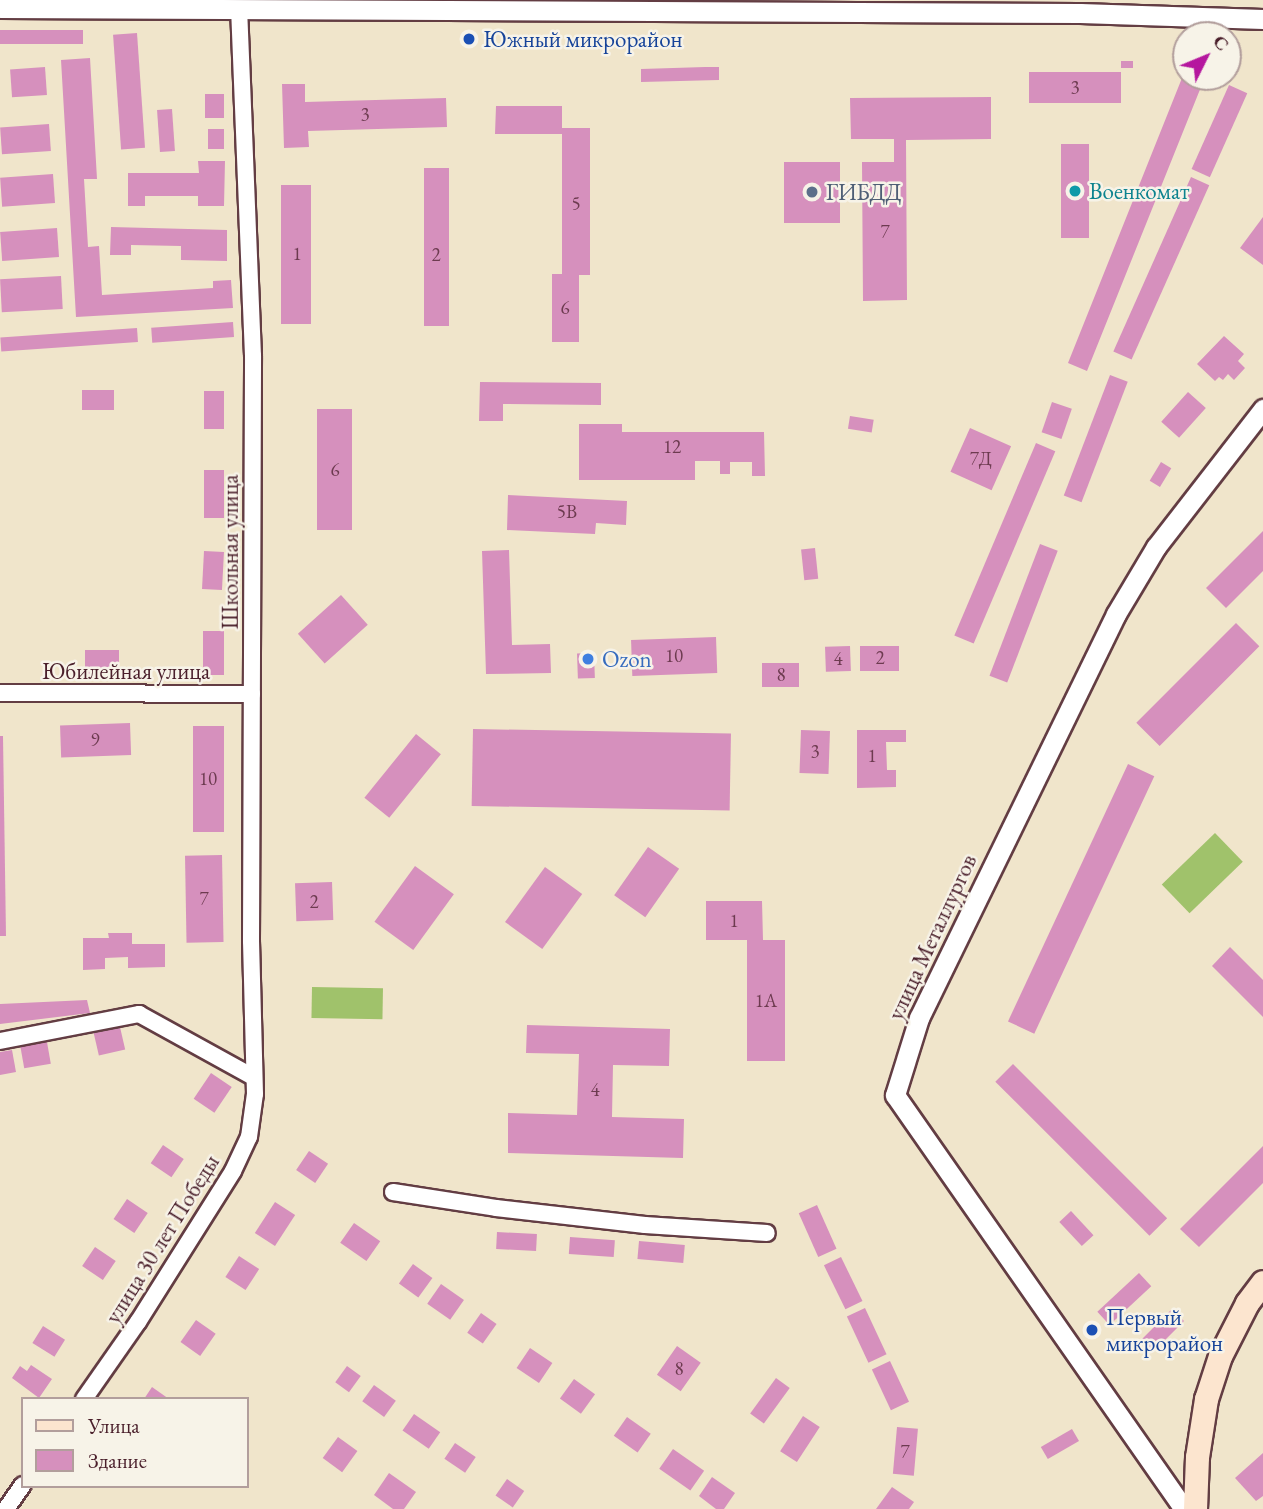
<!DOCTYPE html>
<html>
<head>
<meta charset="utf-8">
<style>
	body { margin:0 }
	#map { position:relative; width:1263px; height:1509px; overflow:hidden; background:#f0e5cb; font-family:"EB Garamond",serif }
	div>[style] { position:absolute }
	.green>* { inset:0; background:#a0c26b; transform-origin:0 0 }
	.building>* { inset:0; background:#d690bd; transform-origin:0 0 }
	.roads { filter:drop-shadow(2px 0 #633d43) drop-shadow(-2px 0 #633d43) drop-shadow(0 2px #633d43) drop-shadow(0 -2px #633d43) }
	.minor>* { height:16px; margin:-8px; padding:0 8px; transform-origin:8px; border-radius:8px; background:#fff }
	.tertiary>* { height:19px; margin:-9.5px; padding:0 9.5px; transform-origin:9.5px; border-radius:9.5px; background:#fff }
	.secondary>* { height:23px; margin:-11.5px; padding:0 11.5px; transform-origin:11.5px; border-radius:11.5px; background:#fce5cf }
	.dots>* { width:19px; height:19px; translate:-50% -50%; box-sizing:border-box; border:4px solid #f7f3e8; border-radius:50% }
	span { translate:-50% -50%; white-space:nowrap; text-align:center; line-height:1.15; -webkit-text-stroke:5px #f7f3e8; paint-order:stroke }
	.number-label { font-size:19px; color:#6d3b50 }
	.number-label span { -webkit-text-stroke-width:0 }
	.transit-label { font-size:23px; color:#164399 }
	.left { translate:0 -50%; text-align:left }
	.culture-label { font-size:23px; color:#0d838f }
	.service-label { font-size:23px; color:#4e5e75 }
	.street-label { font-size:23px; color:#4a1f2b }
	.shop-label { font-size:23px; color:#366cbe }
	.legend { position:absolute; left:21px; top:1397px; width:228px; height:91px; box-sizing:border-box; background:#f7f3e8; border:2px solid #b29e9c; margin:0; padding:9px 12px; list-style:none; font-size:21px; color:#4a1f2b }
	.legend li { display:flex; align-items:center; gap:14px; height:35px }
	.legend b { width:35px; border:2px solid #b29e9c }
	.north { position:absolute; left:1172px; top:21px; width:70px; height:70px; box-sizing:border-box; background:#f7f3e8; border:2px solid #b29e9c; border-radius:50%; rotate:47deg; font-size:19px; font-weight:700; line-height:28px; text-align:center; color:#4a1f2b }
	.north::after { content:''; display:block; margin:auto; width:24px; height:32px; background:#b5179e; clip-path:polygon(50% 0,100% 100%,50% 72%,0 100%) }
</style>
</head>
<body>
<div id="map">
	<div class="green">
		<i style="left:1215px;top:833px;width:40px;height:74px;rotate:46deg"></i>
		<i style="left:312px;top:987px;width:71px;height:31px;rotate:1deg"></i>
	</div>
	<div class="building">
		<i style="left:83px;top:30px;width:14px;height:83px;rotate:90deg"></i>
		<i style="left:137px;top:33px;width:115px;height:24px;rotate:86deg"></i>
		<i style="clip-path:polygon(90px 58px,97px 179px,84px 179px,88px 247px,99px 246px,102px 295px,213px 288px,213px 281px,231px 280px,233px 308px,76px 317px,61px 60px)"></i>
		<i style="left:1121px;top:61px;width:12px;height:7px"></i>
		<i style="left:45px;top:67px;width:28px;height:35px;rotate:86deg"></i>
		<i style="clip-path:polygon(705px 67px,719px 67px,719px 80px,641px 82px,641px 69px)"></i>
		<i style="clip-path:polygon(1186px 68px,1186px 77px,1205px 77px,1087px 371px,1068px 363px)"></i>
		<i style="left:1029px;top:72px;width:92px;height:31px"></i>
		<i style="clip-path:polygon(282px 84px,305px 84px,305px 102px,446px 98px,447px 127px,308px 131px,309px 147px,284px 148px)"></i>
		<i style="left:1229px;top:85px;width:20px;height:92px;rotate:24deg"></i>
		<i style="left:205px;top:94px;width:19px;height:24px"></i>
		<i style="clip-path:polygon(991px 97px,991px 139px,906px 140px,907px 300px,863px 301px,862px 162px,894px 162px,894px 139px,851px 139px,850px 98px)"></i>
		<i style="clip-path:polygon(496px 106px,562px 106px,562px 128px,590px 128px,590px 275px,579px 275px,579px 342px,552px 342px,552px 274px,562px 274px,562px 134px,495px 134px)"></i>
		<i style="left:172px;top:109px;width:42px;height:15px;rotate:86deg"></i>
		<i style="left:49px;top:124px;width:27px;height:49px;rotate:86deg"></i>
		<i style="left:208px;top:129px;width:16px;height:20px"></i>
		<i style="left:1061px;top:144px;width:28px;height:94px"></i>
		<i style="clip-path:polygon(198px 161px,225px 161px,224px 206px,198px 206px,198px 196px,145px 196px,145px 206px,128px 206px,128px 173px,199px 173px)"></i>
		<i style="left:784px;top:162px;width:56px;height:61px"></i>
		<i style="left:424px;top:168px;width:25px;height:158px"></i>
		<i style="left:53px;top:174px;width:29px;height:53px;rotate:86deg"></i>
		<i style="left:1191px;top:177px;width:20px;height:191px;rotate:24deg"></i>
		<i style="left:281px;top:185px;width:30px;height:139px"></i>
		<i style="clip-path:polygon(1263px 217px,1263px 265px,1240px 248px)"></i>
		<i style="clip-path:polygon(111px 227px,227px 230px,227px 261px,181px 260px,181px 246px,131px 245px,131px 255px,110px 255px)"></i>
		<i style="left:57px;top:228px;width:29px;height:57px;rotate:86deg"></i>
		<i style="left:61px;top:276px;width:33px;height:61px;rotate:87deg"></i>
		<i style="left:233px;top:322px;width:15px;height:82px;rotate:86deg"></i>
		<i style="left:137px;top:328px;width:14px;height:137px;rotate:86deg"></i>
		<i style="clip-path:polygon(1224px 336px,1244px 354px,1238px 361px,1245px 368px,1234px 380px,1228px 374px,1223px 380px,1219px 377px,1215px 381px,1197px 364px)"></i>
		<i style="left:1110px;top:375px;width:19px;height:129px;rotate:21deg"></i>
		<i style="clip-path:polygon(480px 382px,601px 383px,601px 405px,503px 404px,503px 421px,479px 421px)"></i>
		<i style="left:82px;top:390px;width:32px;height:20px"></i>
		<i style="left:204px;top:391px;width:20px;height:38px"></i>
		<i style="left:1188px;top:392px;width:24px;height:40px;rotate:42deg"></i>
		<i style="left:1052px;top:402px;width:21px;height:32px;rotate:19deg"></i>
		<i style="left:352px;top:409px;width:121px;height:35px;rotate:90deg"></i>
		<i style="left:850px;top:416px;width:24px;height:13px;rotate:9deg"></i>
		<i style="clip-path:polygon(579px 424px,622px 424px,622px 432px,764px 432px,765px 476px,752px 476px,752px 462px,730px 462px,730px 474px,720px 474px,720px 461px,695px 461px,695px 480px,579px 480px)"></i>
		<i style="left:970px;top:428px;width:45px;height:48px;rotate:24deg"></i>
		<i style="left:1036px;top:443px;width:21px;height:209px;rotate:23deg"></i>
		<i style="left:1161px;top:462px;width:12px;height:22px;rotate:31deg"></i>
		<i style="left:204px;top:470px;width:20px;height:48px"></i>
		<i style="clip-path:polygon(508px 495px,627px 501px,626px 525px,596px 523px,595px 534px,507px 530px)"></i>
		<i style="clip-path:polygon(1263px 531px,1263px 571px,1226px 608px,1206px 588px)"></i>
		<i style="left:1040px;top:544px;width:19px;height:141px;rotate:21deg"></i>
		<i style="left:815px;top:548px;width:31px;height:14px;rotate:84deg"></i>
		<i style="clip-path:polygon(509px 550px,512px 645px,550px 644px,551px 673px,486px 674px,482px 551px)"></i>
		<i style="left:204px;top:551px;width:20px;height:38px;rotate:3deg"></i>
		<i style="left:341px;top:595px;width:40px;height:58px;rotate:48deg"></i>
		<i style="left:1236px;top:623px;width:33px;height:141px;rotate:45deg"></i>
		<i style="left:203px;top:631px;width:21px;height:44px"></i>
		<i style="left:716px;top:637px;width:36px;height:85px;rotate:88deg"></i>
		<i style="left:850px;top:646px;width:25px;height:25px;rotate:88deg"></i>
		<i style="left:860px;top:646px;width:39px;height:25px"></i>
		<i style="left:85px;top:650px;width:34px;height:24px"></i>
		<i style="left:594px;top:653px;width:25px;height:17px;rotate:88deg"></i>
		<i style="left:762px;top:663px;width:37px;height:24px"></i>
		<i style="left:130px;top:723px;width:32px;height:70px;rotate:88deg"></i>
		<i style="left:193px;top:726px;width:31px;height:106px"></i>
		<i style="left:473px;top:729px;width:258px;height:77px;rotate:1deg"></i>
		<i style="left:801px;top:730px;width:29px;height:43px;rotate:2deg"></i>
		<i style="clip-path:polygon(857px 730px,906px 730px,906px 742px,886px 742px,887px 770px,896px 770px,896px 787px,857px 788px)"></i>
		<i style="left:416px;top:734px;width:32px;height:82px;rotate:39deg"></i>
		<i style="clip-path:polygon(0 736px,3px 736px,6px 936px,0 936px)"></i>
		<i style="left:1128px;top:764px;width:29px;height:284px;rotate:25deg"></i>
		<i style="left:648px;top:847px;width:38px;height:59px;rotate:35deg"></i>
		<i style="left:222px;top:855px;width:87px;height:37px;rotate:89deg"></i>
		<i style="left:415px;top:866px;width:48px;height:69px;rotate:36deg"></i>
		<i style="left:545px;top:867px;width:46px;height:68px;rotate:36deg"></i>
		<i style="left:332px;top:882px;width:38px;height:37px;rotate:88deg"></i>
		<i style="clip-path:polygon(706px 901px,762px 901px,763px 940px,785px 940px,785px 1061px,747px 1061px,747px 940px,706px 940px)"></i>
		<i style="clip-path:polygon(108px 933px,132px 933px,132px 944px,165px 944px,165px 967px,128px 968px,128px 957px,105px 958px,105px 969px,83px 970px,83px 938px,109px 938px)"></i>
		<i style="clip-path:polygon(1230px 947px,1263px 980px,1263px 1017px,1212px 966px)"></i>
		<i style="clip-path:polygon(87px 1000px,90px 1013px,0 1024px,0 1004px)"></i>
		<i style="clip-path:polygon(527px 1025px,670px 1029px,669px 1066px,613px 1065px,612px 1117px,684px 1119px,683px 1158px,508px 1153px,508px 1113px,577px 1115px,579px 1054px,526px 1053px)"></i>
		<i style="left:120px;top:1027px;width:23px;height:27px;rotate:77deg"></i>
		<i style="left:47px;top:1042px;width:22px;height:27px;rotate:80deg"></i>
		<i style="clip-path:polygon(12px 1050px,16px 1072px,0 1075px,0 1052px)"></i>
		<i style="left:1013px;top:1064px;width:218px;height:25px;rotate:45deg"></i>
		<i style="left:211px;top:1073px;width:25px;height:31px;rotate:34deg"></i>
		<i style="left:163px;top:1145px;width:25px;height:22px;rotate:34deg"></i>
		<i style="clip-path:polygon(1263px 1146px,1263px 1183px,1199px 1247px,1180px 1229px)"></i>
		<i style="left:309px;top:1151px;width:23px;height:23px;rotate:34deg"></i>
		<i style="left:127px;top:1199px;width:25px;height:24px;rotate:34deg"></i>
		<i style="left:275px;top:1202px;width:24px;height:37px;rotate:33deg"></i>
		<i style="left:817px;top:1205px;width:48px;height:20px;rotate:66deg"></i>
		<i style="left:1071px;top:1211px;width:33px;height:16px;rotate:47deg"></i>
		<i style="left:354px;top:1223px;width:32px;height:24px;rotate:35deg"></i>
		<i style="left:497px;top:1232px;width:40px;height:17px;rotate:3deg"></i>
		<i style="left:570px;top:1237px;width:45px;height:17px;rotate:4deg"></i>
		<i style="left:639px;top:1241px;width:46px;height:18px;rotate:5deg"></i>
		<i style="left:95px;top:1247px;width:25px;height:23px;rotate:34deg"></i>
		<i style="left:239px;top:1256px;width:24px;height:25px;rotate:33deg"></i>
		<i style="left:841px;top:1257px;width:49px;height:19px;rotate:64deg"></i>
		<i style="left:413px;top:1264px;width:24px;height:24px;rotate:36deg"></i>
		<i style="left:1139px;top:1273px;width:18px;height:57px;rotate:47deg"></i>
		<i style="left:441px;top:1284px;width:28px;height:24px;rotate:35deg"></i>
		<i style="left:865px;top:1308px;width:51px;height:20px;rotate:65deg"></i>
		<i style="left:1172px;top:1309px;width:17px;height:43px;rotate:45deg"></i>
		<i style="left:481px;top:1313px;width:19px;height:24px;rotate:35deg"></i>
		<i style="left:196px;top:1320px;width:24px;height:27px;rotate:35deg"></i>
		<i style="left:43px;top:1326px;width:26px;height:20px;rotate:32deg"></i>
		<i style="left:677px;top:1346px;width:29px;height:35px;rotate:35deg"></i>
		<i style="left:530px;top:1348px;width:27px;height:24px;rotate:34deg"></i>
		<i style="left:890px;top:1361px;width:45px;height:20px;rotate:65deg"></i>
		<i style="clip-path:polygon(31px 1365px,52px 1379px,39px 1398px,12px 1378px,20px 1366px,27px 1371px)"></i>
		<i style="left:347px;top:1366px;width:17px;height:20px;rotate:36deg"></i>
		<i style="left:776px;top:1378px;width:17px;height:44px;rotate:36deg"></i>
		<i style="left:574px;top:1379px;width:26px;height:24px;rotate:36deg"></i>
		<i style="left:374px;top:1385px;width:27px;height:20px;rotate:36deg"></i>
		<i style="clip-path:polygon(152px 1387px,169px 1399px,144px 1399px)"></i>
		<i style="left:414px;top:1414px;width:32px;height:20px;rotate:35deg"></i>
		<i style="left:803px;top:1416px;width:20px;height:42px;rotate:33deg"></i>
		<i style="left:627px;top:1417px;width:29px;height:23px;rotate:35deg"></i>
		<i style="left:897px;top:1427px;width:21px;height:47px;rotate:5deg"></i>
		<i style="left:1072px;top:1429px;width:14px;height:36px;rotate:60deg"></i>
		<i style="left:338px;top:1437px;width:24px;height:26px;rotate:36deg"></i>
		<i style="left:455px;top:1443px;width:25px;height:19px;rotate:34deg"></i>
		<i style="left:673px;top:1449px;width:38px;height:24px;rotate:35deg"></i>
		<i style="clip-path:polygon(1263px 1453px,1263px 1496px,1256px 1501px,1235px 1478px)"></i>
		<i style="clip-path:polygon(389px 1473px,416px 1492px,404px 1509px,393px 1509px,374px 1495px)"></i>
		<i style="clip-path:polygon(712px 1477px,735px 1493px,724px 1509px,716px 1509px,699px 1496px)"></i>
		<i style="left:507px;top:1479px;width:21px;height:20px;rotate:35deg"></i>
		<i style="clip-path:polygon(892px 1487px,914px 1502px,909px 1509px,876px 1509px)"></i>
	</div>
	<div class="roads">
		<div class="minor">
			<i style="left:0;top:693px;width:252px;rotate:0.2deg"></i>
			<i style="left:0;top:1041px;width:142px;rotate:-11deg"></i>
			<i style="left:139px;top:1014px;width:130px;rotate:28.9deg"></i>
			<i style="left:393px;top:1192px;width:104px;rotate:8.8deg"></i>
			<i style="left:496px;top:1208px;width:150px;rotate:6.5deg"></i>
			<i style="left:645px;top:1225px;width:122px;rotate:3.8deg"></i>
			<i style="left:84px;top:1399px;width:94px;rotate:-55deg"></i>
			<i style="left:138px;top:1322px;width:178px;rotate:-57.8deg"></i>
			<i style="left:233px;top:1171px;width:38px;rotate:-65deg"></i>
			<i style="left:249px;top:1137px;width:43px;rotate:-82.1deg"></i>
			<i style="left:255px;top:1094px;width:153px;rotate:-91.5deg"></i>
			<i style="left:251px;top:941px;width:585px;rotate:-89.8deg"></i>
			<i style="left:253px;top:356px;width:347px;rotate:-92.3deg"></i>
			<i style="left:6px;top:1509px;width:29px;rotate:-55deg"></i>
		</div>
		<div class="tertiary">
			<i style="left:0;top:8px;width:1080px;rotate:0.27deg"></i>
			<i style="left:1080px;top:13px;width:183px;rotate:1.9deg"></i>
			<i style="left:1184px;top:1509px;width:505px;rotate:-124.92deg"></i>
			<i style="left:895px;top:1095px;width:81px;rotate:-72.7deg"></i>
			<i style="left:919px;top:1018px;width:449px;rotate:-64deg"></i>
			<i style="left:1116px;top:614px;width:78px;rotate:-59.2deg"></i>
			<i style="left:1156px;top:547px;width:175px;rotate:-52.2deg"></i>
		</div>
		<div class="secondary">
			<i style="left:1195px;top:1509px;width:52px;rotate:-87.8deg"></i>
			<i style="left:1197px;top:1457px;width:59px;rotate:-81.2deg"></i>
			<i style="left:1206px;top:1399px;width:45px;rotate:-72deg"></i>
			<i style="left:1220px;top:1356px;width:59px;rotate:-63deg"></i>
			<i style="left:1247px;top:1303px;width:26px;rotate:-53deg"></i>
		</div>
	</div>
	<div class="dots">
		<i style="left:469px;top:39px;background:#1a4fb4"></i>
		<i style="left:1075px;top:191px;background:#0f9aa8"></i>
		<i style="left:812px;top:192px;background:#5c6f8a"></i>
		<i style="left:588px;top:659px;background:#3f7fe0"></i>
		<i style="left:1092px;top:1330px;background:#1a4fb4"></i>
	</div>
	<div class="number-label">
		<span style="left:1075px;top:88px">3</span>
		<span style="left:365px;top:115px">3</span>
		<span style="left:576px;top:204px">5</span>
		<span style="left:885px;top:232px">7</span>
		<span style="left:297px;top:254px">1</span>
		<span style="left:436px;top:255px">2</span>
		<span style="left:565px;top:308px">6</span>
		<span style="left:672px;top:447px">12</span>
		<span style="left:981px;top:459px">7Д</span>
		<span style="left:335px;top:470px">6</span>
		<span style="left:567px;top:512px">5В</span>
		<span style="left:674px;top:656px">10</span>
		<span style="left:880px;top:658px">2</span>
		<span style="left:838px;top:659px">4</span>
		<span style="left:781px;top:675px">8</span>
		<span style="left:95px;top:740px">9</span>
		<span style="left:815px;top:752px">3</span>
		<span style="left:872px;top:756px">1</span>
		<span style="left:208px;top:779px">10</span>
		<span style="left:204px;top:899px">7</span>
		<span style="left:314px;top:902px">2</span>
		<span style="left:734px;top:921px">1</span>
		<span style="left:766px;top:1001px">1А</span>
		<span style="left:595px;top:1090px">4</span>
		<span style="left:679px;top:1369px">8</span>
		<span style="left:905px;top:1452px">7</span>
	</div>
	<div class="transit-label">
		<span class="left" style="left:483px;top:39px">Южный микрорайон</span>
		<span class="left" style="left:1106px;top:1330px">Первый<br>микрорайон</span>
	</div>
	<div class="culture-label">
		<span class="left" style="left:1089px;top:191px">Военкомат</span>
	</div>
	<div class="service-label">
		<span class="left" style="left:826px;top:192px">ГИБДД</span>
	</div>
	<div class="street-label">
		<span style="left:230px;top:552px;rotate:-90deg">Школьная улица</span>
		<span style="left:126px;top:671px">Юбилейная улица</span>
		<span style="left:932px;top:937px;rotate:-65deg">улица Металлургов</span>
		<span style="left:162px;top:1239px;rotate:-58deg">улица 30 лет Победы</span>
	</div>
	<div class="shop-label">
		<span class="left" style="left:602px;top:659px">Ozon</span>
	</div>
	<ul class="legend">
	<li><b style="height:9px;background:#fce5cf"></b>Улица</li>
	<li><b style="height:19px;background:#d690bd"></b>Здание</li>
	</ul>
	<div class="north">С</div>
</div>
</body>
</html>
